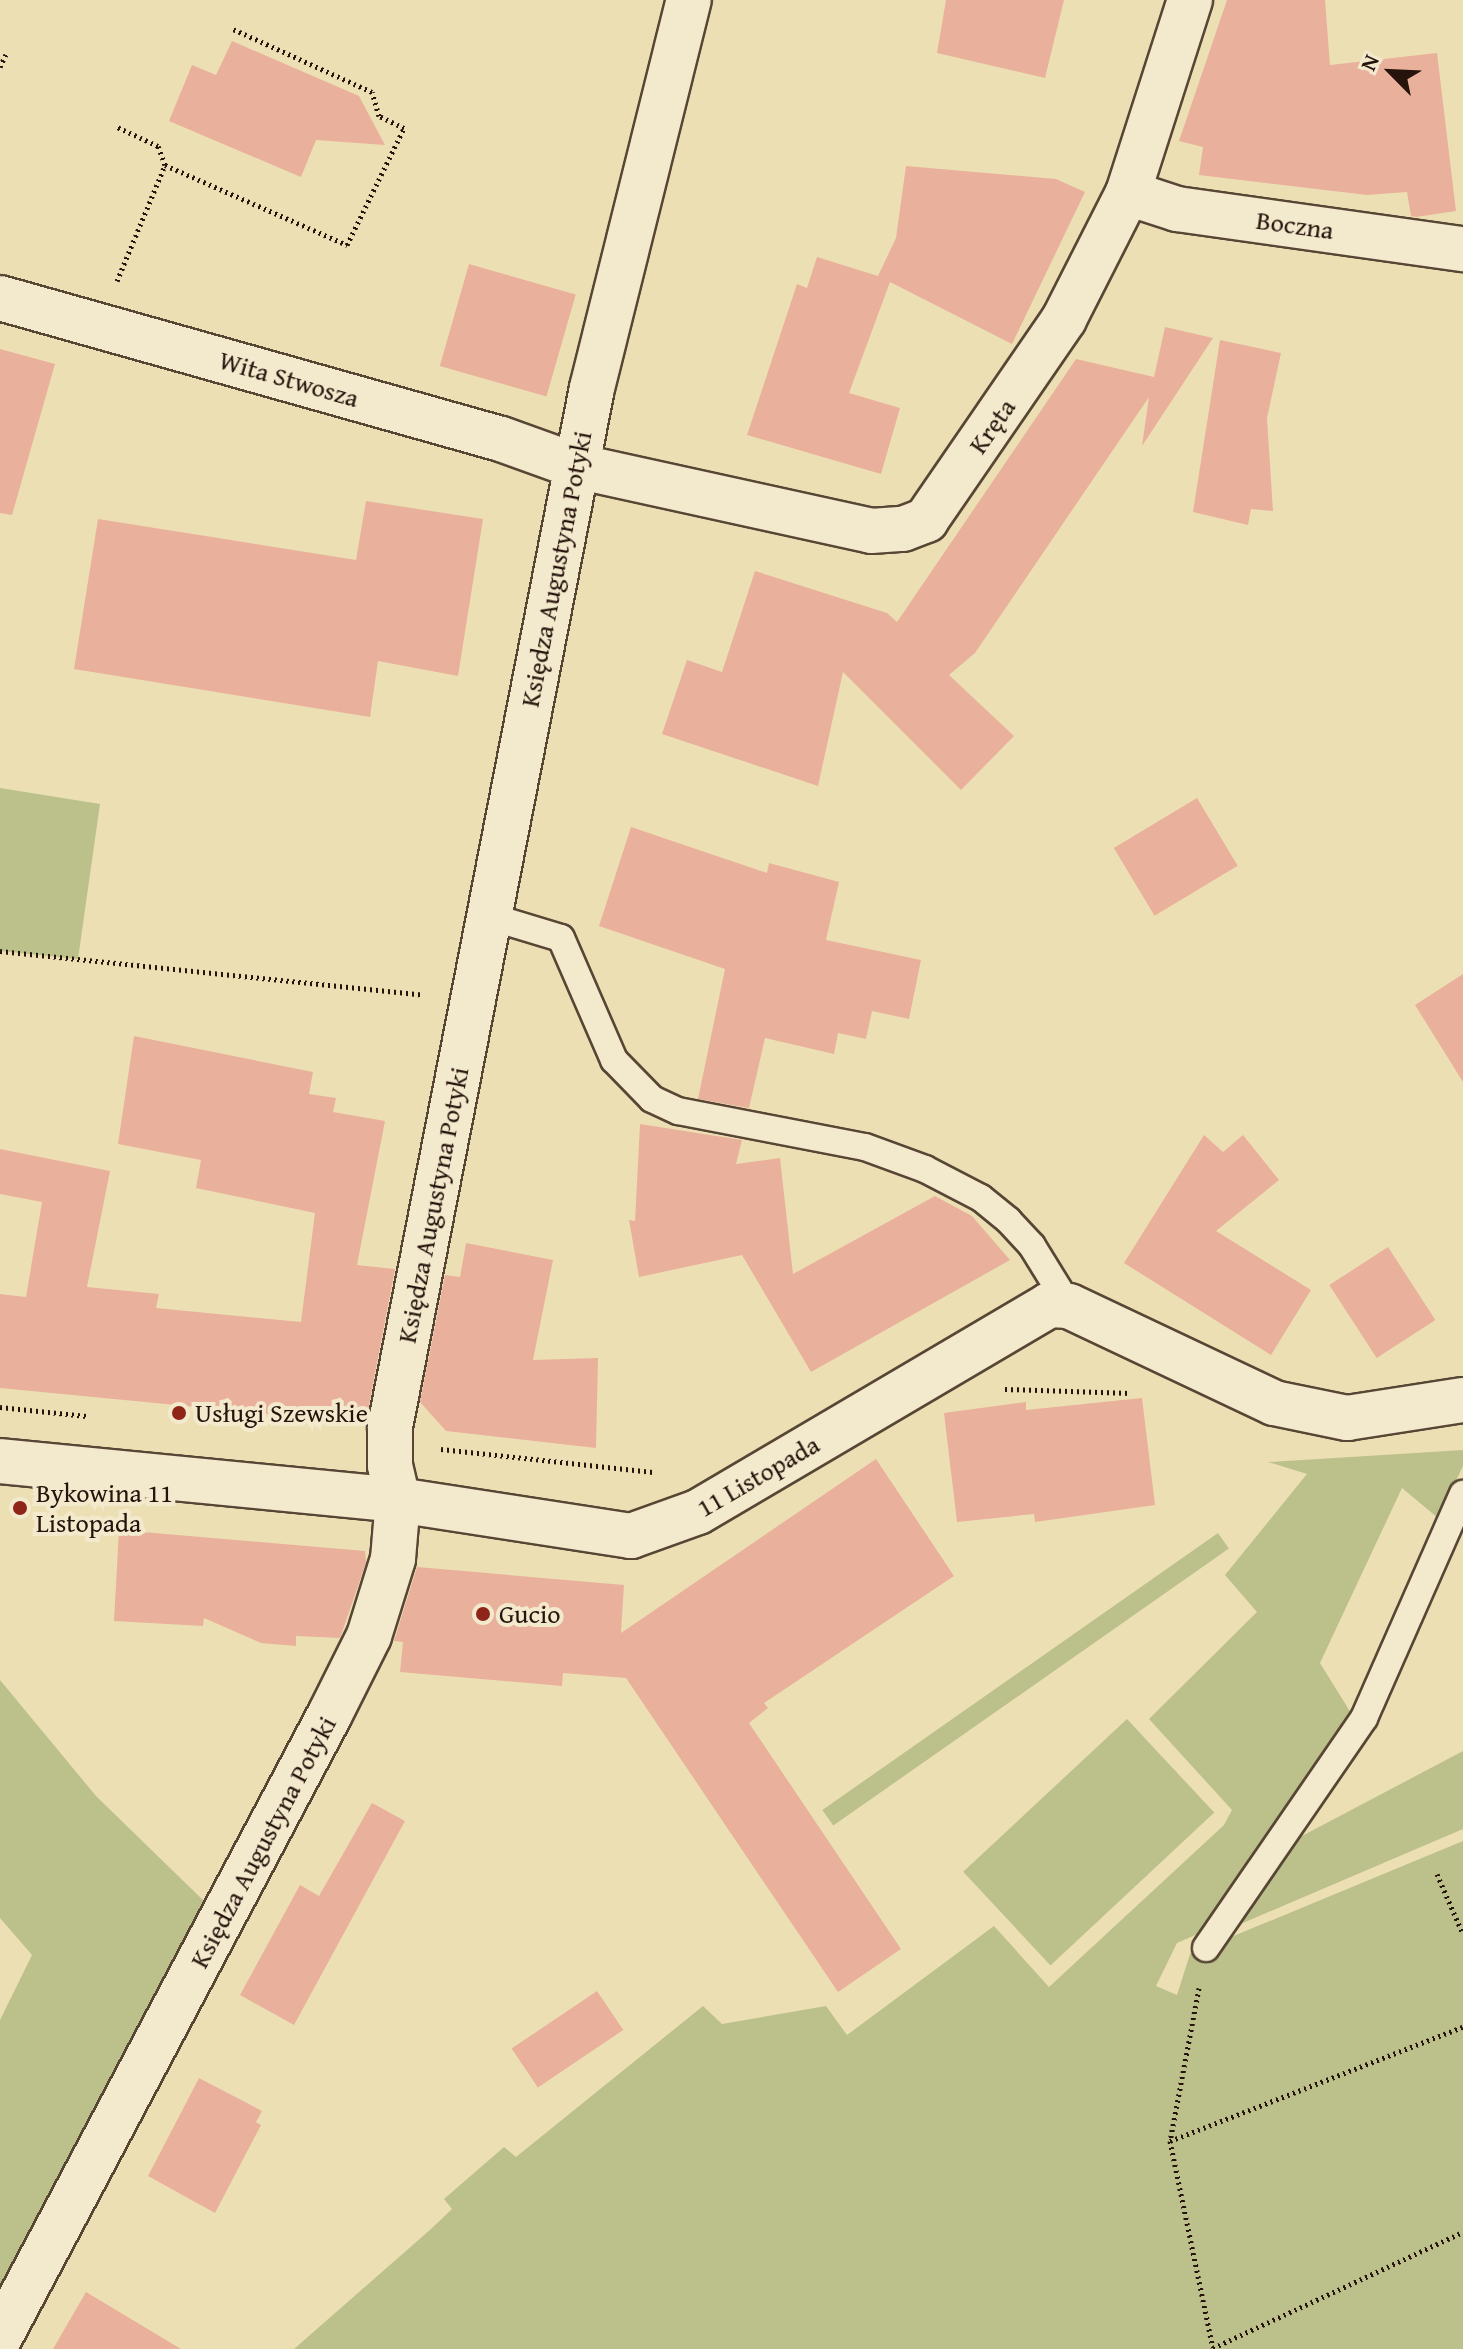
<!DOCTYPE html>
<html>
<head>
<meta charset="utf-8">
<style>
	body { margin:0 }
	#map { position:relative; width:1463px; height:2349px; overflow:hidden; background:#eddfb4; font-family:"Gentium Book Plus",serif }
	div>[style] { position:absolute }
	.green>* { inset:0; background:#bcc18b; transform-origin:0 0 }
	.building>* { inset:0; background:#e9b19b; transform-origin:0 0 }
	.path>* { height:5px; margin-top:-2.5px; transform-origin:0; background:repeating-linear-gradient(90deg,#26130b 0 2px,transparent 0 6px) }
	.roads { filter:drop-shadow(2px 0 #584635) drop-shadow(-2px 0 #584635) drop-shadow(0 2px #584635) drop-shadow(0 -2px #584635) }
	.lane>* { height:26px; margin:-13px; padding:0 13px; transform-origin:13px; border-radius:13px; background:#f3eace }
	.street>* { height:44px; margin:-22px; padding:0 22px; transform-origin:22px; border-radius:22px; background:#f3eace }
	.secondary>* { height:44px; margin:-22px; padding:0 22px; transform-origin:22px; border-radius:22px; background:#f3eace }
	.dots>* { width:22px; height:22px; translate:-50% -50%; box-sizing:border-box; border:4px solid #f3eace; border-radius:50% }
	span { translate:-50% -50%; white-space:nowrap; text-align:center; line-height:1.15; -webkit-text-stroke:8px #f3eace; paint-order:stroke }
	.street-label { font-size:26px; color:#26130b }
	.poi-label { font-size:26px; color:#26130b }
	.left { translate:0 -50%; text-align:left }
	.north { position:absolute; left:1351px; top:32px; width:80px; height:80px; -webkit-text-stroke:6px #f3eace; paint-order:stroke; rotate:294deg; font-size:22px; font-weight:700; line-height:32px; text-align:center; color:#26130b }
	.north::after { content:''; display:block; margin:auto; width:28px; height:36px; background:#26130b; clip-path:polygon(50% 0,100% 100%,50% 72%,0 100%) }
</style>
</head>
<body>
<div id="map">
	<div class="green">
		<i style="clip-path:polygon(0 788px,100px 804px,78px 959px,0 951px)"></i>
		<i style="clip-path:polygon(1463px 1450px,1463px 1466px,1438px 1518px,1402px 1488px,1320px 1663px,1351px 1713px,1207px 1930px,1177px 1943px,1156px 1986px,1177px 1995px,1190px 1954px,1463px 1841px,1463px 2349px,294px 2349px,431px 2229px,452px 2209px,444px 2199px,504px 2147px,516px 2157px,703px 2006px,722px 2024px,826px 2006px,847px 2035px,994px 1926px,1049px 1987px,1224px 1825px,1232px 1810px,1149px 1719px,1257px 1612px,1225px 1575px,1307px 1474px,1268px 1462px)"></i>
		<i style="left:1218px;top:1533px;width:19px;height:483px;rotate:55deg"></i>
		<i style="clip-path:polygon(0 1680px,96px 1796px,206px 1903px,0 2291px,0 2020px,32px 1955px,0 1918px)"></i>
		<i style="left:1127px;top:1719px;width:128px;height:224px;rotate:47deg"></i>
		<i style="clip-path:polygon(1463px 1751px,1463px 1829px,1236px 1926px,1300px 1837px)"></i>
	</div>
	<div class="building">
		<i style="clip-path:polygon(946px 0,1064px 0,1045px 78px,937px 53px)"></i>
		<i style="clip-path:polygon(1227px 0,1325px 0,1330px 65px,1437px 53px,1456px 211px,1416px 217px,1411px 216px,1407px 192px,1367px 195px,1199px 175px,1203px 147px,1179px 141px)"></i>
		<i style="clip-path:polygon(232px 41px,359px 96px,385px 145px,316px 140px,301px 177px,169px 121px,192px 65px,216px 75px)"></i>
		<i style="clip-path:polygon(906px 166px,1056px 179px,1085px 192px,1012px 344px,890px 282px,849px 393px,900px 408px,881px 474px,747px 435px,797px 284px,807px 288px,817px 257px,878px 276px,896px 238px)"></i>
		<i style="left:469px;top:264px;width:111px;height:106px;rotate:16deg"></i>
		<i style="clip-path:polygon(1165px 327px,1213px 338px,1142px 446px,1149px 397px,975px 653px,949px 675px,1014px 736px,961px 790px,843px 672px,818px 786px,662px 734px,687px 660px,722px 672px,755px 571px,887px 613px,897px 622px,1076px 359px,1154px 377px)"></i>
		<i style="clip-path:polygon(1220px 340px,1281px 353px,1267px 418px,1273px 511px,1251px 509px,1248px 525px,1193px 512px)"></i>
		<i style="clip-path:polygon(0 349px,55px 364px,12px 515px,0 513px)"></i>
		<i style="clip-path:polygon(366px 501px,483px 519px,458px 676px,378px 661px,370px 717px,74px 669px,98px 519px,356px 560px)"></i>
		<i style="left:1197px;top:798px;width:79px;height:97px;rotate:59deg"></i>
		<i style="clip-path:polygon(631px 827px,767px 873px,769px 863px,839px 882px,826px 940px,921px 960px,909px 1019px,872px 1011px,866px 1039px,838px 1033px,834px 1054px,765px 1038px,749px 1108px,698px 1099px,725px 969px,599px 926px)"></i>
		<i style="clip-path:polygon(1463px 974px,1463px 1082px,1415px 1005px)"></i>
		<i style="clip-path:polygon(134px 1036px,313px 1072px,309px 1094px,336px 1098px,333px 1112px,385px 1121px,357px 1265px,395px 1269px,368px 1410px,353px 1422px,0 1388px,0 1294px,26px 1297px,42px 1202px,0 1194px,0 1149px,110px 1171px,87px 1287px,159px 1294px,156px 1308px,301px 1322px,315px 1213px,196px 1188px,201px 1160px,118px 1144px)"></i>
		<i style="clip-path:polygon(640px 1124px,742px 1140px,736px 1164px,780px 1158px,793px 1274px,935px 1196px,972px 1216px,1010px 1260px,811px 1372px,742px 1255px,639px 1277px,629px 1220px,635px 1221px)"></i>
		<i style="clip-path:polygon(1204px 1135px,1223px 1152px,1243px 1135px,1279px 1180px,1216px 1231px,1311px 1290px,1271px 1355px,1124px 1263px)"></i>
		<i style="clip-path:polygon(466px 1243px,553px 1260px,533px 1360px,598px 1358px,596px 1448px,446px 1431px,420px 1402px,445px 1275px,460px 1277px)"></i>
		<i style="left:1388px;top:1247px;width:87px;height:70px;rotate:57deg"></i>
		<i style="clip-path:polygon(1142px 1398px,1155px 1505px,1035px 1522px,1034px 1514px,957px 1522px,944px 1413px,1026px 1402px,1026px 1410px)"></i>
		<i style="clip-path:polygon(876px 1459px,954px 1576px,764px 1703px,768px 1708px,749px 1723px,901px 1949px,838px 1992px,626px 1678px,563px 1673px,562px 1686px,400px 1672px,403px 1642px,394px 1641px,417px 1567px,624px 1585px,621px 1633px)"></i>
		<i style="clip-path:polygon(119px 1530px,365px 1551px,366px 1563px,340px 1638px,296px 1636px,296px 1646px,261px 1643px,204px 1618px,203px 1626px,114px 1621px)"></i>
		<i style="clip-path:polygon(372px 1803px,405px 1821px,294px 2025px,240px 1995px,300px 1885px,319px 1896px)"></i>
		<i style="left:597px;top:1991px;width:47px;height:103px;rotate:56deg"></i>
		<i style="clip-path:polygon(199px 2078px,262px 2111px,256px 2122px,261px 2125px,215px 2213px,148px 2176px)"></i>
		<i style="clip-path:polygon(86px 2292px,181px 2349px,53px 2349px)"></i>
	</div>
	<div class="path">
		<i style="left:0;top:67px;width:14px;rotate:-65deg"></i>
		<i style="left:165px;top:165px;width:199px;rotate:23.7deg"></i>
		<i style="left:347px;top:245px;width:130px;rotate:-64deg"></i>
		<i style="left:404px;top:128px;width:28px;rotate:-154deg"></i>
		<i style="left:379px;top:116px;width:25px;rotate:-106deg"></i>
		<i style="left:372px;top:92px;width:155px;rotate:-155.6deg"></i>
		<i style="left:117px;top:281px;width:126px;rotate:-67.5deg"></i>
		<i style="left:165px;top:165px;width:20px;rotate:-110deg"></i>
		<i style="left:158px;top:146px;width:45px;rotate:-155.1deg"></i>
		<i style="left:0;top:951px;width:426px;rotate:5.9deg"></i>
		<i style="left:1005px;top:1389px;width:126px;rotate:1.8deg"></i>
		<i style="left:0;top:1407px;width:87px;rotate:5.9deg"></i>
		<i style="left:441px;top:1449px;width:213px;rotate:6.2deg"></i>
		<i style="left:1437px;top:1874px;width:65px;rotate:66.6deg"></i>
		<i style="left:1199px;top:1988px;width:156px;rotate:100.7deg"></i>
		<i style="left:1170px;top:2141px;width:211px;rotate:78.3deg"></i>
		<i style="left:1213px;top:2348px;width:276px;rotate:-24.9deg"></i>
		<i style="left:1170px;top:2141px;width:314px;rotate:-21.3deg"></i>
	</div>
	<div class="roads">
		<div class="lane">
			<i style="left:488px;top:916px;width:76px;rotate:16.8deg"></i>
			<i style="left:561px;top:938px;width:133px;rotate:66.5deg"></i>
			<i style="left:614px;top:1060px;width:54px;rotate:45.7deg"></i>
			<i style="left:652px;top:1099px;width:29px;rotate:25deg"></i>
			<i style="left:678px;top:1111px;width:190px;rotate:10.9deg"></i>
			<i style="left:865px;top:1147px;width:64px;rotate:20.1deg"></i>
			<i style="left:925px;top:1169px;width:63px;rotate:27.4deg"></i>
			<i style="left:981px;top:1198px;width:35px;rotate:39deg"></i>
			<i style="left:1008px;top:1220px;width:35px;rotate:47deg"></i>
			<i style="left:1032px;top:1246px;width:70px;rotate:58.3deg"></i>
			<i style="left:1206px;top:1948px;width:279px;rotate:-55.5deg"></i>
			<i style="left:1364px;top:1718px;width:245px;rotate:-66.2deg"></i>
		</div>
		<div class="street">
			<i style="left:1128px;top:193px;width:52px;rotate:18.1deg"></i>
			<i style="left:1177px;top:209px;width:289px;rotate:8deg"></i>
			<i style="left:0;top:298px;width:520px;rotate:15.72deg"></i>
			<i style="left:501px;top:439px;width:80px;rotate:19.8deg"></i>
			<i style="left:576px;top:466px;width:302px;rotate:12.4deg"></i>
			<i style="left:871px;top:531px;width:32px;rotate:-4deg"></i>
			<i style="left:903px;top:529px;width:25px;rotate:-21deg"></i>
			<i style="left:926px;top:520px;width:244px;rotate:-55.5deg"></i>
			<i style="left:1064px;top:319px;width:141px;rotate:-63.1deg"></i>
			<i style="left:1128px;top:193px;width:203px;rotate:-72.2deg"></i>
			<i style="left:0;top:2337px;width:705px;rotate:-62.09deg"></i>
			<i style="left:330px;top:1714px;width:87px;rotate:-63.4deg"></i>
			<i style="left:369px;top:1636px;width:81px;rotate:-72.7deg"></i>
			<i style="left:393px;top:1559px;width:59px;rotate:-85.2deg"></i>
			<i style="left:398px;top:1500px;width:35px;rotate:-103deg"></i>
			<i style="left:390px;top:1466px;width:39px;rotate:-90deg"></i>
			<i style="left:390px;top:1427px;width:1058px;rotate:-79deg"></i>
			<i style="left:592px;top:388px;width:400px;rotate:-76deg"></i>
		</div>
		<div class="secondary">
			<i style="left:0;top:1461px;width:400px;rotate:5.6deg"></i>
			<i style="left:398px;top:1500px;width:236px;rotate:8.8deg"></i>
			<i style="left:631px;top:1536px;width:71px;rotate:-19.7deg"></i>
			<i style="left:698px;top:1512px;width:407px;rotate:-30.5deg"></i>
			<i style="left:1049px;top:1305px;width:20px;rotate:3deg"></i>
			<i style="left:1069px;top:1306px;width:227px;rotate:25.3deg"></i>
			<i style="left:1274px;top:1403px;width:75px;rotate:11.6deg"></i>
			<i style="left:1347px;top:1418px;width:117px;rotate:-8.8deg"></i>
		</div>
	</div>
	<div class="dots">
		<i style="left:179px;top:1413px;background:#8f2418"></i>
		<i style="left:20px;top:1508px;background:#8f2418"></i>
		<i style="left:483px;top:1614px;background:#8f2418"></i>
	</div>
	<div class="street-label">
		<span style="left:1295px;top:225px;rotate:8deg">Boczna</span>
		<span style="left:289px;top:379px;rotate:16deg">Wita Stwosza</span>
		<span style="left:992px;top:426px;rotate:-55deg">Kręta</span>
		<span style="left:556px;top:569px;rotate:-79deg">Księdza Augustyna Potyki</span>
		<span style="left:433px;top:1205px;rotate:-79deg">Księdza Augustyna Potyki</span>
		<span style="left:758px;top:1476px;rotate:-30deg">11 Listopada</span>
		<span style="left:263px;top:1842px;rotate:-62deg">Księdza Augustyna Potyki</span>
	</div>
	<div class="poi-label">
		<span class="left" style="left:195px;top:1413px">Usługi Szewskie</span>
		<span class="left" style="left:36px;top:1508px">Bykowina 11<br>Listopada</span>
		<span class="left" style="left:499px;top:1614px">Gucio</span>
	</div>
	<div class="north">N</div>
</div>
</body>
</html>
